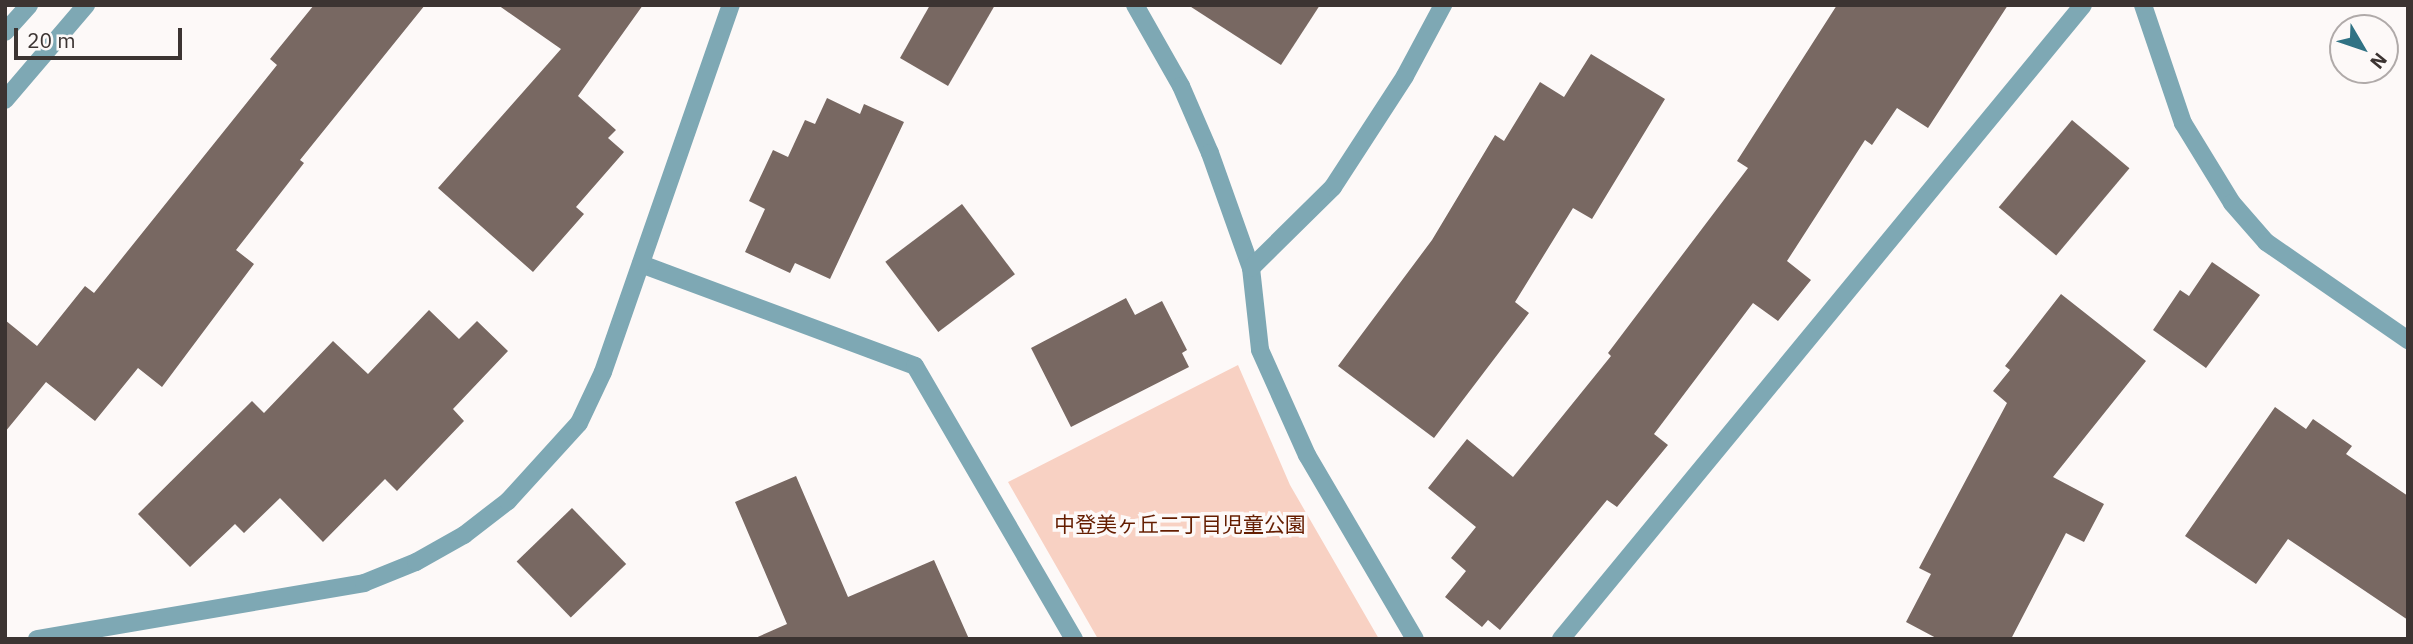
<!DOCTYPE html>
<html>
<head>
<meta charset="utf-8">
<style>
	body { margin:0 }
	#map { position:relative; width:2413px; height:644px; overflow:hidden; background:#fdf9f8; font-family:"IBM Plex Sans","Noto Sans JP",sans-serif }
	div>[style] { position:absolute }
	.green>* { inset:0; background:#f8d1c3 }
	.building>* { inset:0; background:#786862; transform-origin:0 0 }
	.minor>* { height:18px; margin:-9px; padding:0 9px; transform-origin:9px; border-radius:9px; background:#7ea8b4 }
	span { translate:-50% -50%; white-space:nowrap; text-align:center; line-height:1.15; -webkit-text-stroke:7px #fdf9f8; paint-order:stroke }
	.park-label { font-size:21px; color:#641d00 }
	.frame { position:absolute; inset:0; border:7px solid #3c3432; pointer-events:none }
	.north { position:absolute; left:2329px; top:14px; width:70px; height:70px; box-sizing:border-box; background:#fdf9f8; border:2px solid #b0aaa9; border-radius:50%; rotate:129deg; font-size:19px; font-weight:700; line-height:28px; text-align:center; color:#3c3432 }
	.north::after { content:''; display:block; margin:auto; width:24px; height:32px; background:#307284; clip-path:polygon(50% 0,100% 100%,50% 72%,0 100%) }
	.scale { position:absolute; left:14px; top:28px; width:168px; height:32px; box-sizing:border-box; border:4px solid #3c3432; border-top:0; padding-left:9px; font-size:21px; line-height:24px; white-space:nowrap; color:#3c3432; -webkit-text-stroke:5px #fdf9f8; paint-order:stroke }
</style>
</head>
<body>
<div id="map">
	<div class="green">
		<i style="clip-path:polygon(1238px 365px,1290px 485px,1379px 639px,1098px 639px,1008px 482px)"></i>
	</div>
	<div class="building">
		<i style="clip-path:polygon(314px 5px,425px 5px,300px 160px,304px 163px,236px 250px,254px 264px,162px 387px,138px 368px,95px 421px,46px 382px,5px 432px,5px 320px,37px 346px,85px 286px,94px 293px,277px 65px,270px 59px)"></i>
		<i style="clip-path:polygon(498px 5px,643px 5px,578px 96px,616px 130px,608px 138px,624px 152px,576px 207px,584px 214px,533px 272px,438px 188px,561px 49px)"></i>
		<i style="clip-path:polygon(930px 5px,995px 5px,948px 86px,900px 58px)"></i>
		<i style="clip-path:polygon(1188px 5px,1320px 5px,1281px 65px)"></i>
		<i style="clip-path:polygon(1837px 5px,2008px 5px,1928px 128px,1897px 108px,1872px 145px,1865px 140px,1787px 261px,1811px 280px,1778px 321px,1753px 303px,1654px 434px,1668px 445px,1617px 507px,1607px 500px,1500px 630px,1488px 620px,1482px 627px,1445px 597px,1466px 571px,1451px 558px,1476px 527px,1428px 488px,1467px 439px,1513px 477px,1611px 356px,1608px 353px,1748px 168px,1737px 161px)"></i>
		<i style="clip-path:polygon(1591px 54px,1665px 99px,1592px 219px,1573px 208px,1515px 302px,1529px 313px,1434px 438px,1338px 366px,1432px 240px,1495px 135px,1504px 141px,1540px 82px,1564px 97px)"></i>
		<i style="clip-path:polygon(827px 98px,860px 114px,864px 104px,904px 122px,830px 279px,795px 263px,790px 273px,745px 252px,765px 209px,749px 201px,773px 150px,788px 157px,805px 120px,815px 124px)"></i>
		<i style="left:2072px;top:120px;width:75px;height:114px;rotate:40deg"></i>
		<i style="left:962px;top:204px;width:88px;height:96px;rotate:53deg"></i>
		<i style="clip-path:polygon(2212px 262px,2260px 295px,2206px 368px,2153px 330px,2180px 290px,2189px 296px)"></i>
		<i style="clip-path:polygon(2061px 294px,2146px 361px,2053px 477px,2104px 504px,2084px 542px,2066px 533px,2011px 639px,1938px 639px,1906px 622px,1931px 574px,1919px 568px,2007px 403px,1993px 391px,2010px 370px,2005px 366px)"></i>
		<i style="clip-path:polygon(1126px 298px,1135px 315px,1162px 301px,1187px 350px,1182px 353px,1189px 367px,1071px 427px,1031px 348px)"></i>
		<i style="clip-path:polygon(429px 310px,459px 339px,477px 321px,508px 351px,453px 409px,464px 421px,397px 491px,385px 479px,323px 542px,280px 498px,244px 533px,235px 524px,190px 567px,138px 514px,252px 401px,264px 413px,333px 341px,368px 374px)"></i>
		<i style="clip-path:polygon(2275px 407px,2306px 429px,2313px 419px,2352px 446px,2346px 454px,2408px 496px,2408px 620px,2288px 539px,2256px 584px,2185px 536px)"></i>
		<i style="clip-path:polygon(796px 476px,848px 597px,934px 560px,969px 639px,753px 639px,787px 624px,735px 502px)"></i>
		<i style="left:572px;top:508px;width:78px;height:77px;rotate:46deg"></i>
	</div>
	<div class="minor">
		<i style="left:1135px;top:5px;width:93px;rotate:60.4deg"></i>
		<i style="left:1181px;top:86px;width:73px;rotate:66.6deg"></i>
		<i style="left:1210px;top:153px;width:122px;rotate:70.4deg"></i>
		<i style="left:1251px;top:268px;width:82px;rotate:83.7deg"></i>
		<i style="left:1260px;top:350px;width:115px;rotate:65.9deg"></i>
		<i style="left:1307px;top:455px;width:213px;rotate:59.6deg"></i>
		<i style="left:2143px;top:5px;width:125px;rotate:71.3deg"></i>
		<i style="left:2183px;top:123px;width:94px;rotate:58.5deg"></i>
		<i style="left:2232px;top:203px;width:52px;rotate:48.9deg"></i>
		<i style="left:2266px;top:242px;width:173px;rotate:34.6deg"></i>
		<i style="left:5px;top:32px;width:36px;rotate:-48deg"></i>
		<i style="left:5px;top:100px;width:125px;rotate:-49.5deg"></i>
		<i style="left:641px;top:264px;width:292px;rotate:20.4deg"></i>
		<i style="left:915px;top:366px;width:316px;rotate:59.8deg"></i>
		<i style="left:1251px;top:268px;width:115px;rotate:-44.6deg"></i>
		<i style="left:1333px;top:187px;width:132px;rotate:-57deg"></i>
		<i style="left:1405px;top:76px;width:81px;rotate:-61.8deg"></i>
		<i style="left:37px;top:639px;width:332px;rotate:-9.7deg"></i>
		<i style="left:364px;top:583px;width:56px;rotate:-22deg"></i>
		<i style="left:416px;top:562px;width:55px;rotate:-29.4deg"></i>
		<i style="left:464px;top:535px;width:56px;rotate:-37.7deg"></i>
		<i style="left:508px;top:501px;width:105px;rotate:-47.7deg"></i>
		<i style="left:579px;top:423px;width:56px;rotate:-64.8deg"></i>
		<i style="left:603px;top:372px;width:389px;rotate:-70.8deg"></i>
		<i style="left:1561px;top:639px;width:821px;rotate:-50.53deg"></i>
	</div>
	<div class="park-label">
		<span style="left:1180px;top:524px">中登美ヶ丘二丁目児童公園</span>
	</div>
	<div class="frame"></div>
	<div class="north">N</div>
	<div class="scale">20 m</div>
</div>
</body>
</html>
